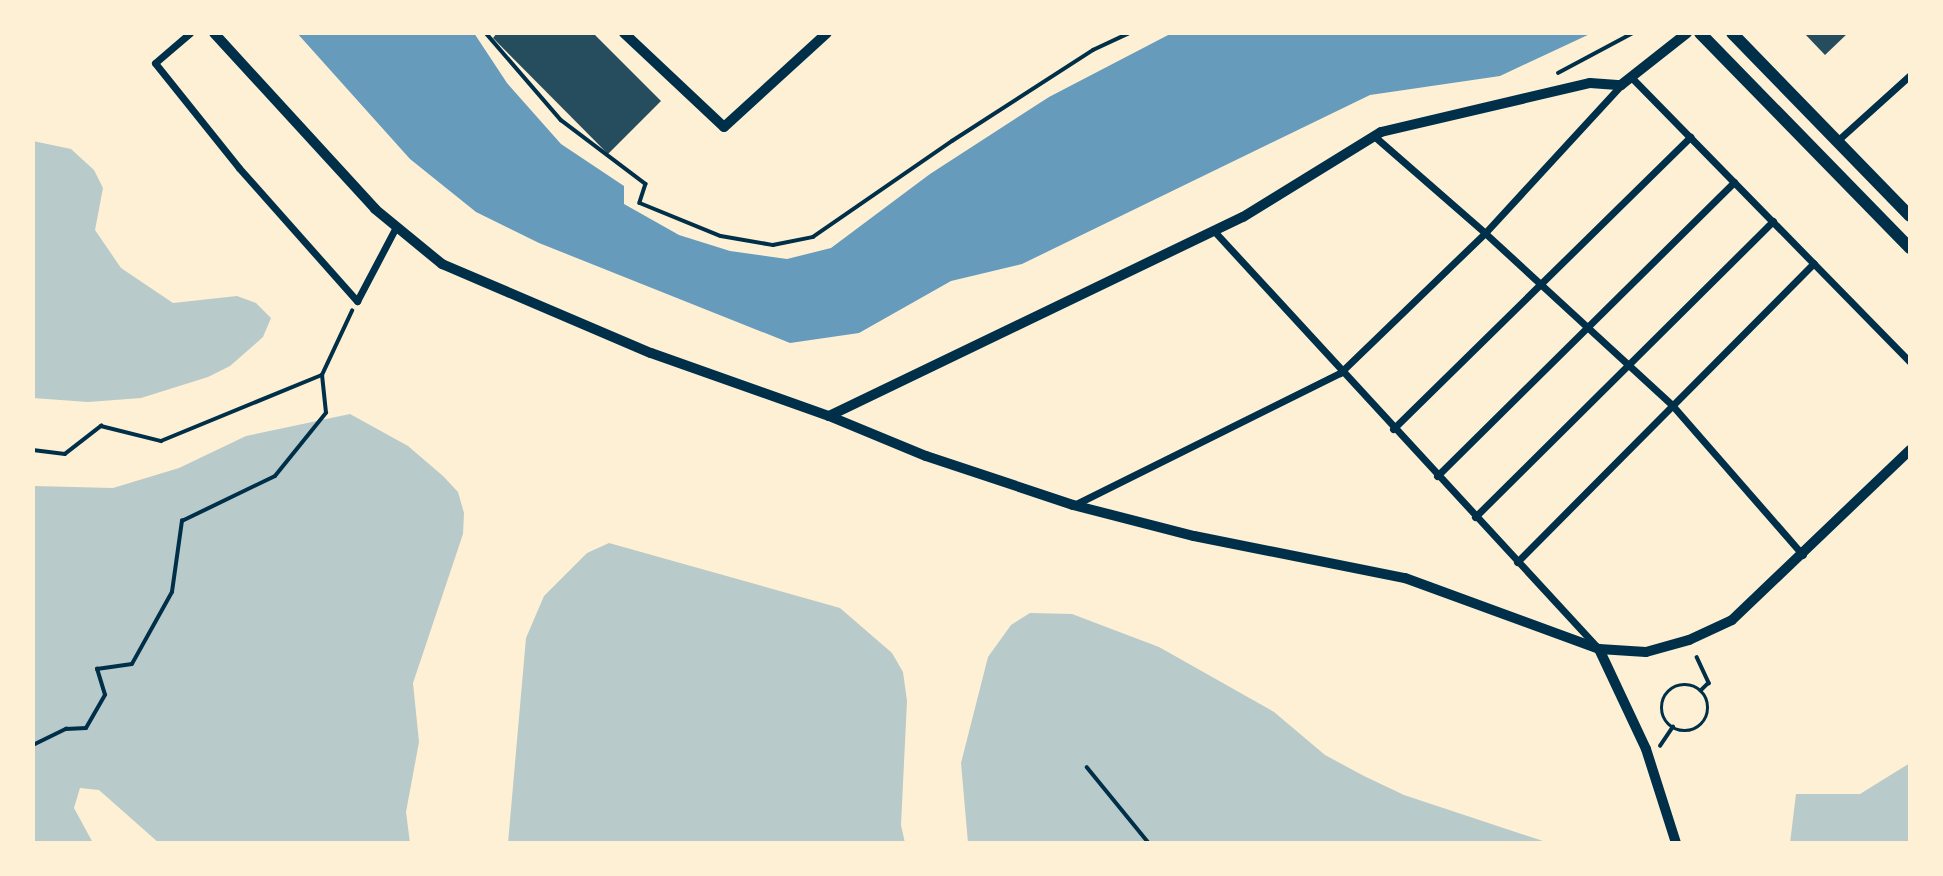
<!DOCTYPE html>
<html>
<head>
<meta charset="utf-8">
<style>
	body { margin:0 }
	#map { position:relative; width:1943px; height:876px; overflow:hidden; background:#fdf0d5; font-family:Bitter,serif }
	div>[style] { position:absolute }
	.green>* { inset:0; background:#b9caca }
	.water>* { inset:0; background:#669bbc }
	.building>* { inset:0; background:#264d5e }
	.path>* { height:3.5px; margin:-1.75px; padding:0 1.75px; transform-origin:1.75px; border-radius:1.75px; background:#003049 }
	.path>.ring { margin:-1.75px; padding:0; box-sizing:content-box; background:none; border:3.5px solid #003049; border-radius:50% }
	.minor>* { height:7px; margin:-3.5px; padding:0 3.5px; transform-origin:3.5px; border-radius:3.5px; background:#003049 }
	.tertiary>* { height:10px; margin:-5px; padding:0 5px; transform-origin:5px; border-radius:5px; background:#003049 }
	.primary>* { height:12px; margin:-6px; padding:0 6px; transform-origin:6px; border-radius:6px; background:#003049 }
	span { translate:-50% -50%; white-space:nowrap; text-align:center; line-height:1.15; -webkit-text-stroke:7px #fdf0d5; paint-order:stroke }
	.frame { position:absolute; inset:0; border:35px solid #fdf0d5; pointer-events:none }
</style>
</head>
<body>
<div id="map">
	<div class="green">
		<i style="clip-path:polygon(33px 141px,71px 149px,94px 170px,103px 188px,95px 230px,121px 268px,173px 303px,237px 296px,256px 303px,271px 318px,263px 337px,230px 366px,208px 377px,141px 398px,88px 402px,33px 398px)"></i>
		<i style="clip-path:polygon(350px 414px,408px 446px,443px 476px,458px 492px,464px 513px,463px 534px,413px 683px,419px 742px,406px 812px,410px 843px,159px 843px,99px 790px,80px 788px,74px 808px,93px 843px,33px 843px,33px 486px,113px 488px,179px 468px,246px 436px)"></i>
		<i style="clip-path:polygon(609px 543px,840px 608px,892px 653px,903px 672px,907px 701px,901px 825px,905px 843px,508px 843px,526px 638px,544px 596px,587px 553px)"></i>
		<i style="clip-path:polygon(1030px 613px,1072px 614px,1159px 647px,1274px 712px,1325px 755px,1364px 776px,1404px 795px,1549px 843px,968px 843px,961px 763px,988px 657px,1011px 625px)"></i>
		<i style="clip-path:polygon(1910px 763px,1910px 843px,1790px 843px,1796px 794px,1860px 794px)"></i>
	</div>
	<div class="water">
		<i style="clip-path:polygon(297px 33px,474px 33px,507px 83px,561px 144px,624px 186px,624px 204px,679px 235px,730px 251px,787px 259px,831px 248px,930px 174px,1049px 97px,1172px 33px,1592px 33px,1500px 76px,1370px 95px,1022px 264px,951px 281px,859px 333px,790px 343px,539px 243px,476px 212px,410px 159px)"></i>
	</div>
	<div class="building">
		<i style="clip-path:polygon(497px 33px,593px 33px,661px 101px,608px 154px,493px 38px)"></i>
		<i style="clip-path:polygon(1804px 33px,1848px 33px,1825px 55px)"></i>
	</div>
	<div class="path">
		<i style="left:486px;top:33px;width:115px;rotate:49.2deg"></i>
		<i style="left:561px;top:120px;width:106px;rotate:37deg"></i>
		<i style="left:646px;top:184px;width:20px;rotate:108deg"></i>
		<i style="left:640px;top:203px;width:87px;rotate:22.2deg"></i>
		<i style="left:721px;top:236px;width:53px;rotate:9.8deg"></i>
		<i style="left:773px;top:245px;width:41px;rotate:-11.3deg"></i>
		<i style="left:813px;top:237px;width:169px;rotate:-34.6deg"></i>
		<i style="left:952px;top:141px;width:168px;rotate:-32.8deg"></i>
		<i style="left:1093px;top:50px;width:40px;rotate:-25deg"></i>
		<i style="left:1558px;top:73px;width:85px;rotate:-28.1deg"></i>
		<i style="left:33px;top:450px;width:32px;rotate:7deg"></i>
		<i style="left:65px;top:454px;width:46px;rotate:-37.9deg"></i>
		<i style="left:101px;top:426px;width:62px;rotate:14deg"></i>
		<i style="left:161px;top:441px;width:174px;rotate:-22.3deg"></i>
		<i style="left:1697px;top:657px;width:29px;rotate:65deg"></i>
		<i style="left:1709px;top:683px;width:11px;rotate:135deg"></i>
		<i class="ring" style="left:1662px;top:685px;width:42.5px;height:42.5px"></i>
		<i style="left:33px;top:745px;width:37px;rotate:-26deg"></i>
		<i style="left:66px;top:729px;width:20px;rotate:-3deg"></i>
		<i style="left:86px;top:728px;width:38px;rotate:-60deg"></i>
		<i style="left:105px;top:695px;width:27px;rotate:-107deg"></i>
		<i style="left:97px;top:669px;width:35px;rotate:-8deg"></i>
		<i style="left:132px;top:664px;width:82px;rotate:-60.9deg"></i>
		<i style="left:172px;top:592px;width:72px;rotate:-82deg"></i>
		<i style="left:182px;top:521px;width:103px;rotate:-25.8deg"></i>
		<i style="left:275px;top:476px;width:81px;rotate:-51deg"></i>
		<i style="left:326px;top:413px;width:38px;rotate:-96deg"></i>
		<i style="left:322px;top:375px;width:71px;rotate:-64.9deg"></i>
		<i style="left:1660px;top:746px;width:23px;rotate:-56deg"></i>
		<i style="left:1087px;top:767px;width:98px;rotate:50.8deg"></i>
	</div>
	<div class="minor">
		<i style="left:190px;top:33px;width:46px;rotate:139.4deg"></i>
		<i style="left:155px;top:63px;width:134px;rotate:51.3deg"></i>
		<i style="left:239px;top:168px;width:178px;rotate:48.4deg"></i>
		<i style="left:357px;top:301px;width:84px;rotate:-62.2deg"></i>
		<i style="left:1631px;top:77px;width:399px;rotate:45.6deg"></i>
		<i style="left:1374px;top:136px;width:147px;rotate:41.1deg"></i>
		<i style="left:1485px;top:233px;width:201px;rotate:-47.4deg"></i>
		<i style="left:1837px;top:141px;width:98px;rotate:-42.1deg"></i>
		<i style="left:1214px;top:231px;width:564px;rotate:47.37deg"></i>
		<i style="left:1393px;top:429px;width:417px;rotate:-44.5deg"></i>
		<i style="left:1437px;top:476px;width:418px;rotate:-44.7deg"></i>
		<i style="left:1074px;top:505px;width:297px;rotate:-26.4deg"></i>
		<i style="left:1340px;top:373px;width:202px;rotate:-44deg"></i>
		<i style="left:1485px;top:233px;width:254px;rotate:42.6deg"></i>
		<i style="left:1672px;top:405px;width:199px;rotate:48.9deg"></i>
		<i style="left:1475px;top:517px;width:420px;rotate:-44.8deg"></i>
		<i style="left:1517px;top:562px;width:421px;rotate:-45.2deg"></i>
	</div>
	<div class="tertiary">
		<i style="left:214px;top:33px;width:239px;rotate:47.5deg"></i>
		<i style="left:375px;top:209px;width:87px;rotate:39.4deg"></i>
		<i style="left:442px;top:264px;width:227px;rotate:23.1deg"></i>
		<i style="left:651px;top:353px;width:189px;rotate:19.5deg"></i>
		<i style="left:829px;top:416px;width:105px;rotate:22.4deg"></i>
		<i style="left:926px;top:456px;width:155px;rotate:18.4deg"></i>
		<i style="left:1073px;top:505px;width:125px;rotate:14.4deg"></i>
		<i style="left:1194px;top:536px;width:215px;rotate:11.3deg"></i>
		<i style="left:1405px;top:578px;width:207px;rotate:20.1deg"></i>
		<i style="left:1599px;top:649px;width:47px;rotate:3.7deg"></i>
		<i style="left:1646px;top:652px;width:45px;rotate:-15.6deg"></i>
		<i style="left:1689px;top:640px;width:47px;rotate:-24.9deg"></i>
		<i style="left:1732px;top:620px;width:246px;rotate:-43.7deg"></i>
		<i style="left:624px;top:33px;width:137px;rotate:43.2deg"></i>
		<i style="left:724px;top:127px;width:139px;rotate:-42.4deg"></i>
		<i style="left:829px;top:416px;width:459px;rotate:-25.7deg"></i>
		<i style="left:1243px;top:217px;width:162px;rotate:-31.6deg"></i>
		<i style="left:1381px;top:132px;width:215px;rotate:-13.2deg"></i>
		<i style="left:1590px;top:83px;width:31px;rotate:4deg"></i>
		<i style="left:1621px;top:85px;width:84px;rotate:-38.2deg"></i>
		<i style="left:1599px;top:649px;width:110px;rotate:64.8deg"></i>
		<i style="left:1646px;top:749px;width:99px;rotate:72.3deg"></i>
	</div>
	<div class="primary">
		<i style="left:1700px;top:33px;width:301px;rotate:45.7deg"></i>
		<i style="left:1732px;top:33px;width:255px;rotate:45.8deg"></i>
	</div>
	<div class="frame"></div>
</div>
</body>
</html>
